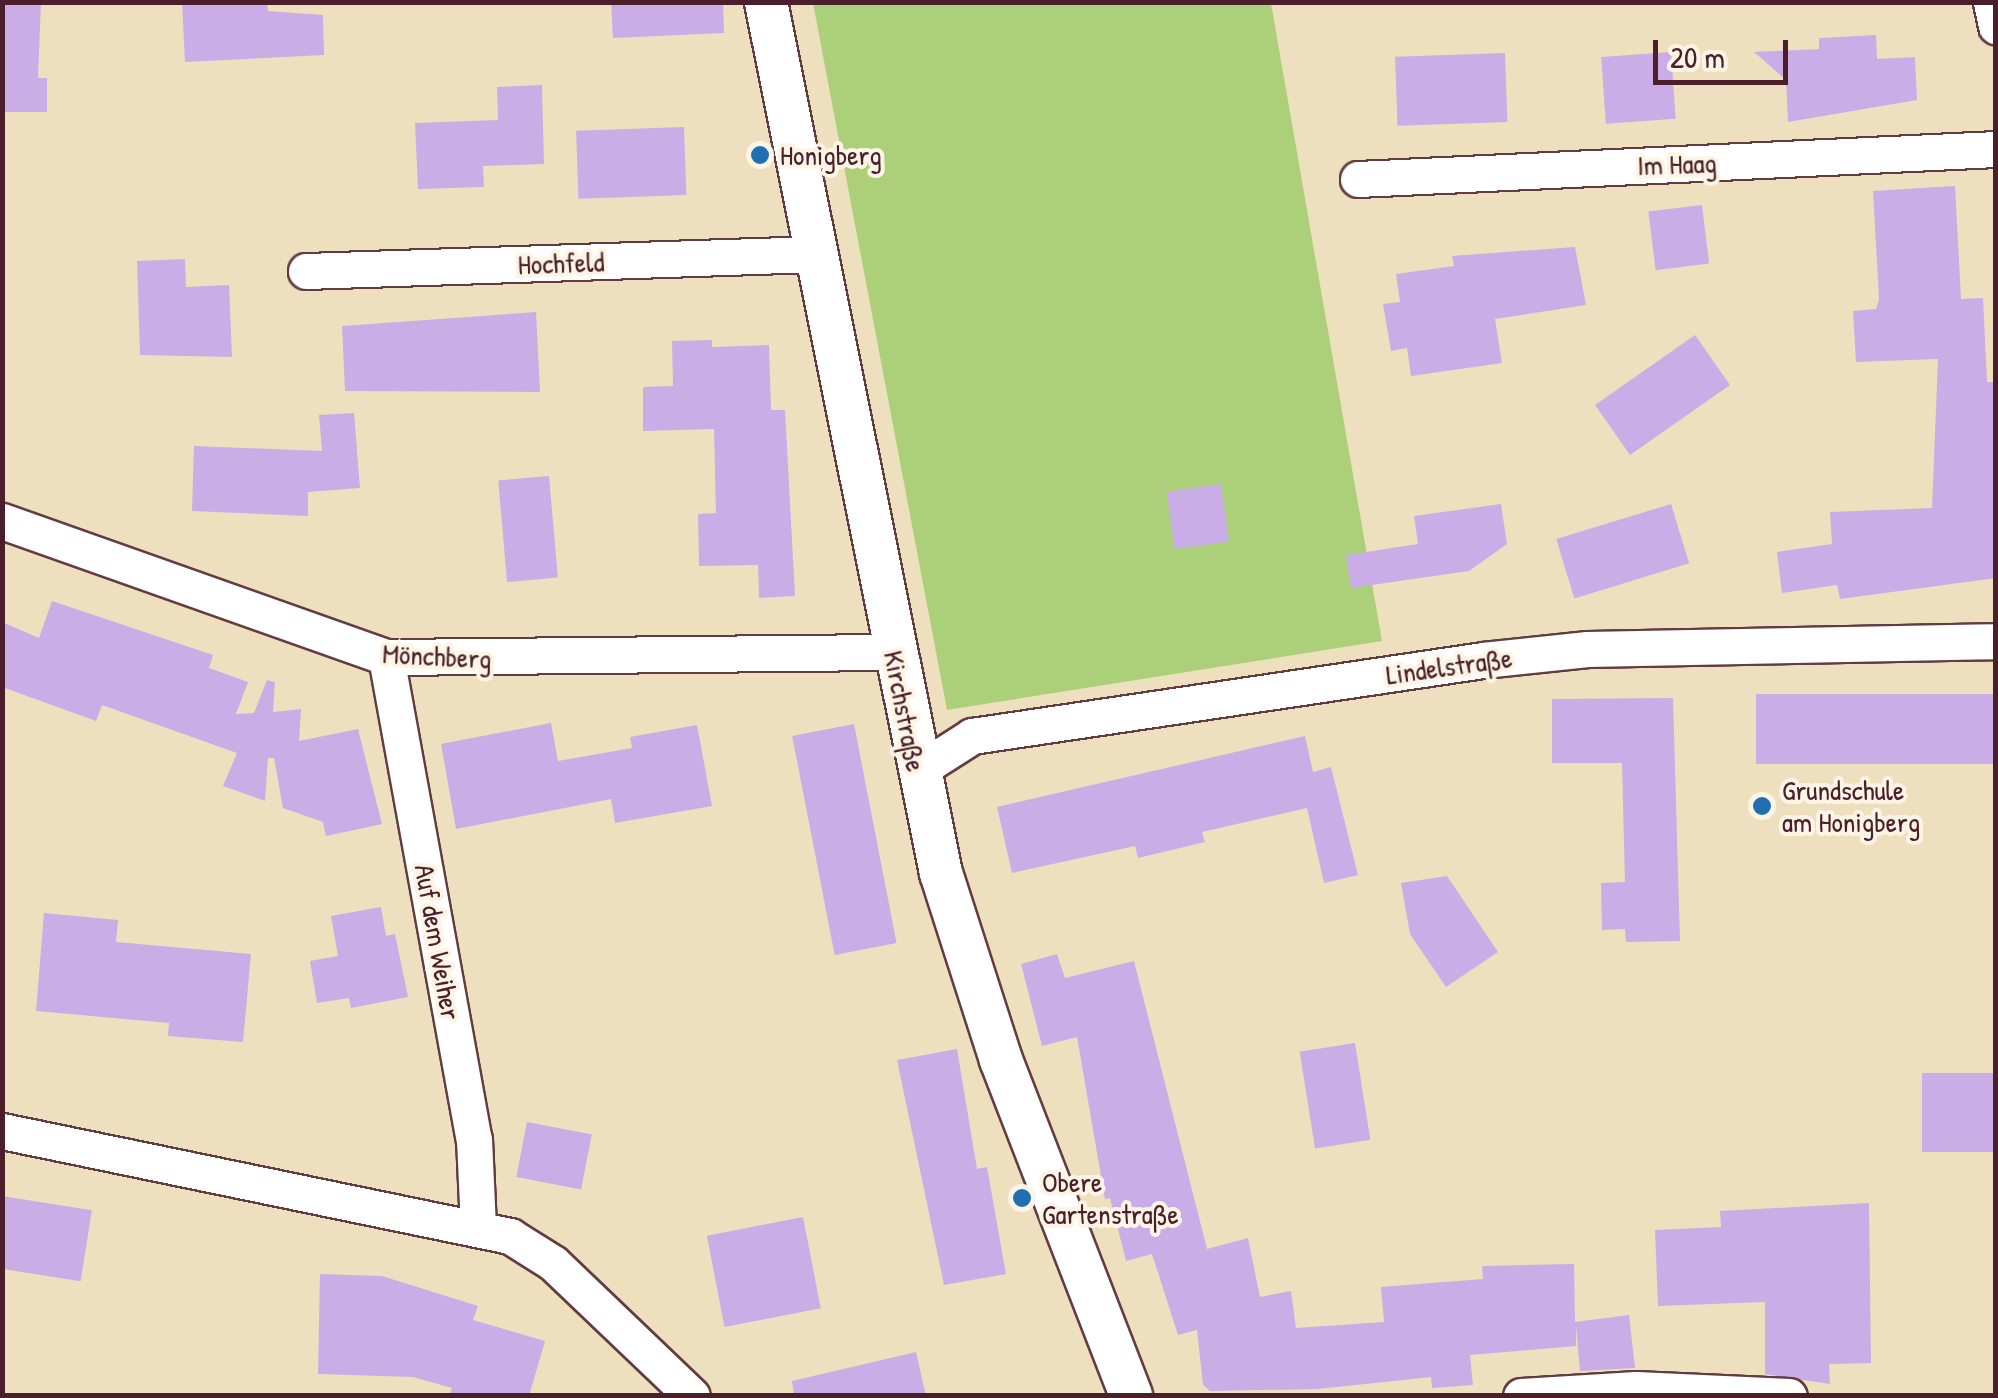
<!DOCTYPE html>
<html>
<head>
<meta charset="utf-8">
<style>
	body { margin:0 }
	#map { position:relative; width:1998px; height:1398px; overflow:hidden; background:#eee0bf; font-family:"Patrick Hand",sans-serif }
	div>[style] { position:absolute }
	.green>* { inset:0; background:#acd079 }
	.building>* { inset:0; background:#caace6; transform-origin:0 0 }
	.roads { filter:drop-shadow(2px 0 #633c41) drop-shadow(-2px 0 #633c41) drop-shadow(0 2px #633c41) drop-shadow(0 -2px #633c41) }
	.minor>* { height:35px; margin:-17.5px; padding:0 17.5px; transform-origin:17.5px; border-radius:17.5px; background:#fff }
	.tertiary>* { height:42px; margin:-21px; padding:0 21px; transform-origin:21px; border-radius:21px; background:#fff }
	.dots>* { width:28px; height:28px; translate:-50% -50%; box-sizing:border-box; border:5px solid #fcf5e5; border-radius:50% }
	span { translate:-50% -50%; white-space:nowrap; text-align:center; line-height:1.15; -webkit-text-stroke:8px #fcf5e5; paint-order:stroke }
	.poi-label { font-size:28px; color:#4a1f2b }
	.left { translate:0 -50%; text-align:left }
	.street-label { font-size:28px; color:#4a1f2b }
	.frame { position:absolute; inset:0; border:5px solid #4a1f2b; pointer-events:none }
	.scale { position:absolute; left:1653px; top:40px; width:135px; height:45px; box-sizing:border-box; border:5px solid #4a1f2b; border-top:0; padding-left:12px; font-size:30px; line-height:35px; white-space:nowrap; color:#4a1f2b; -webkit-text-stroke:8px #fcf5e5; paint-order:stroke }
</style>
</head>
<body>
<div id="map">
	<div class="green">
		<i style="clip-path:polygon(813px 3px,1271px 3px,1382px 641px,947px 710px)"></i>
	</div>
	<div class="building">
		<i style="clip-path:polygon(2px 2px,41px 2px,38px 78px,47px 78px,47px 112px,2px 112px)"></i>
		<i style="clip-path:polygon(182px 2px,267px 2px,268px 11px,323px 15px,324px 55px,185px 62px)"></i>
		<i style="clip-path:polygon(611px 2px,723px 2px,724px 33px,613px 38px)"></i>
		<i style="clip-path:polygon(1876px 35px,1877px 59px,1915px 57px,1917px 100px,1788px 122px,1786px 80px,1754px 52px,1819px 49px,1819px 38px)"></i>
		<i style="left:1671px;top:52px;width:67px;height:70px;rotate:86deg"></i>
		<i style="left:1505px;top:53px;width:69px;height:110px;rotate:88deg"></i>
		<i style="clip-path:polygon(542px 85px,544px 164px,483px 166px,484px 187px,418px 189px,415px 123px,498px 120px,497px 87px)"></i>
		<i style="left:684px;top:127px;width:68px;height:108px;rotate:88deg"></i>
		<i style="clip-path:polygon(1955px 186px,1961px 299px,1983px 298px,1987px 382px,1996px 382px,1996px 578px,1840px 599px,1837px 585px,1782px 593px,1777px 552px,1832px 544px,1830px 512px,1932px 508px,1938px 359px,1856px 362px,1853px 311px,1876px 309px,1879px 299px,1873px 191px)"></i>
		<i style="left:1702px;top:205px;width:59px;height:54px;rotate:83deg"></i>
		<i style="clip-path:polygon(1575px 247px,1586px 305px,1495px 319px,1502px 363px,1411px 376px,1407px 348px,1391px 351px,1383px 304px,1400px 302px,1396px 274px,1454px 266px,1452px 256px)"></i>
		<i style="clip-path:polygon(185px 259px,186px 287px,229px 285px,232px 357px,140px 355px,137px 261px)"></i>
		<i style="clip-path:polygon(536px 312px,540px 392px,345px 391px,342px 326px)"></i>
		<i style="left:1695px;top:335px;width:61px;height:122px;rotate:55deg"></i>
		<i style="clip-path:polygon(712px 340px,712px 347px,769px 345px,771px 410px,785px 410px,795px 596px,759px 598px,758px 565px,699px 566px,698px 514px,716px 513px,714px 429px,643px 431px,643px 387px,673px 386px,672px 341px)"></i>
		<i style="clip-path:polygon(354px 413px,360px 488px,308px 492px,308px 516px,192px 511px,194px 446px,322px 451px,319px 415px)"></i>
		<i style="left:549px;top:476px;width:102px;height:51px;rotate:85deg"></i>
		<i style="left:1221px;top:484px;width:58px;height:55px;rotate:82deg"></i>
		<i style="clip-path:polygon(1501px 504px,1507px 544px,1469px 571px,1351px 588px,1346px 555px,1418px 544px,1414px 516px)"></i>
		<i style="left:1671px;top:504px;width:62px;height:120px;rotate:73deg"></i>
		<i style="clip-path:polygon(52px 601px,213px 655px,209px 668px,248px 682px,236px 714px,254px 713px,267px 680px,275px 682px,273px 712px,301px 709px,299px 741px,358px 729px,382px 824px,326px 836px,323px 822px,283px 808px,274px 758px,268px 758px,265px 801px,223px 786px,237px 753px,102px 705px,96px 721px,2px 687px,2px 622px,39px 638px)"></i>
		<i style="left:1996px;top:694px;width:70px;height:240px;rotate:90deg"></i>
		<i style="clip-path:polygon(1673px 698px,1680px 941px,1626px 942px,1625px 929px,1602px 930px,1601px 883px,1625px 882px,1622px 763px,1552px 763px,1552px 699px)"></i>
		<i style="clip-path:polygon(551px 723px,558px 761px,632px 748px,630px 737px,697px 725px,712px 806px,615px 823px,611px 799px,456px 829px,441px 744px)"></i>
		<i style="left:854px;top:724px;width:223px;height:63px;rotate:79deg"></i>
		<i style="clip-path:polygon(1305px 736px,1313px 772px,1331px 767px,1358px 875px,1324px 883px,1307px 808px,1202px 832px,1205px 842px,1138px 858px,1135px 846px,1012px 873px,997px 807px)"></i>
		<i style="clip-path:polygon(1447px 876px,1498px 952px,1446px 987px,1410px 934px,1401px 883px)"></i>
		<i style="clip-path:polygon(381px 907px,386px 936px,395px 934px,408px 997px,351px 1008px,349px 998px,317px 1003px,310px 961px,338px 956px,331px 916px)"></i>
		<i style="clip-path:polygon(44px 913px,118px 920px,116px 942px,251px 954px,243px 1042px,168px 1036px,169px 1023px,36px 1011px)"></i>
		<i style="clip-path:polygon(1057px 954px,1065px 978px,1134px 961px,1207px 1249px,1248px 1238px,1260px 1297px,1291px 1291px,1296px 1328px,1384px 1322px,1381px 1287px,1483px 1279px,1482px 1266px,1574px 1264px,1575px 1322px,1629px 1315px,1635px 1368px,1580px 1371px,1576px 1326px,1576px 1346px,1470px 1355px,1473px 1385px,1432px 1388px,1431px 1377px,1318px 1389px,1210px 1391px,1203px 1385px,1197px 1330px,1178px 1335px,1152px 1254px,1126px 1261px,1110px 1198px,1105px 1199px,1077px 1037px,1042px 1046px,1021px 964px)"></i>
		<i style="left:1355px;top:1043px;width:98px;height:56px;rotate:81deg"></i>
		<i style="clip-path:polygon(957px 1049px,977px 1169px,987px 1167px,1006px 1274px,944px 1285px,897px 1060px)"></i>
		<i style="left:1996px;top:1073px;width:79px;height:74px;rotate:90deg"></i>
		<i style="left:527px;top:1122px;width:66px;height:56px;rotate:11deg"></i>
		<i style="left:2px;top:1196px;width:91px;height:72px;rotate:9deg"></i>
		<i style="clip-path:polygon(1869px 1203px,1871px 1363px,1829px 1364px,1830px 1384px,1765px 1374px,1765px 1302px,1658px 1306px,1655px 1230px,1721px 1227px,1720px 1211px)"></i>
		<i style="left:803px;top:1217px;width:93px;height:98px;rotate:79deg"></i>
		<i style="clip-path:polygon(320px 1274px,382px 1276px,478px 1306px,473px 1320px,545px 1341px,529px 1396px,449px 1396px,452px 1388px,413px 1377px,318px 1374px)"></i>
		<i style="clip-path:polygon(916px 1352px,926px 1396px,794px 1396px,792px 1381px)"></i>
	</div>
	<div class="roads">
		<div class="minor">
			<i style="left:1991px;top:2px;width:25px;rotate:78deg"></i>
			<i style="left:1358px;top:179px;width:639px;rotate:-2.69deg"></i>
			<i style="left:306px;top:271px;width:510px;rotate:-1.91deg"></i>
			<i style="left:2px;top:521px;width:407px;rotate:19.5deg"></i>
			<i style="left:386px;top:657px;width:507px;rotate:-0.57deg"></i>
			<i style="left:386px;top:657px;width:490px;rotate:79.7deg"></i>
			<i style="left:474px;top:1139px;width:89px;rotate:87.4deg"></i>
			<i style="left:917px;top:771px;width:65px;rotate:-32.5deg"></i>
			<i style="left:972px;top:736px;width:517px;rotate:-8.46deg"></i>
			<i style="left:1483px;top:660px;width:105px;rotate:-6deg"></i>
			<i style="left:1587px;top:649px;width:409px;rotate:-1.1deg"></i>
			<i style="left:2px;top:1131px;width:519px;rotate:11.68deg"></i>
			<i style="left:510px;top:1236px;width:51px;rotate:32.1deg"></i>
			<i style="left:553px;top:1263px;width:192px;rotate:43.7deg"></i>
			<i style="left:1521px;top:1396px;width:115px;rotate:-3.5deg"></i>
			<i style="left:1636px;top:1389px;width:153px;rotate:2.6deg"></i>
		</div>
		<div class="tertiary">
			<i style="left:766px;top:2px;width:888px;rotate:78.64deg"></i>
			<i style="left:941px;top:873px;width:196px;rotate:72.2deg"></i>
			<i style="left:1001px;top:1060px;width:360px;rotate:68.8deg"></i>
		</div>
	</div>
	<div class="dots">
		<i style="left:760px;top:155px;background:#1f6fb2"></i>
		<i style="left:1762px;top:806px;background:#1f6fb2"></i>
		<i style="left:1022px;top:1198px;background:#1f6fb2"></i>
	</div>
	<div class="poi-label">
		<span class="left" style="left:780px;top:155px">Honigberg</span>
		<span class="left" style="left:1782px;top:806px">Grundschule<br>am Honigberg</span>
		<span class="left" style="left:1042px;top:1198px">Obere<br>Gartenstraße</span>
	</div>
	<div class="street-label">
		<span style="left:1677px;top:164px;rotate:-2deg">Im Haag</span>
		<span style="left:561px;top:263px;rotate:-2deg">Hochfeld</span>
		<span style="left:437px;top:656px;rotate:3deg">Mönchberg</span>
		<span style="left:1449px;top:666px;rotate:-8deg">Lindelstraße</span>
		<span style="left:905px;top:711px;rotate:79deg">Kirchstraße</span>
		<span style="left:438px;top:942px;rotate:80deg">Auf dem Weiher</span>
	</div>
	<div class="frame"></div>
	<div class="scale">20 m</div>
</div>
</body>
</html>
